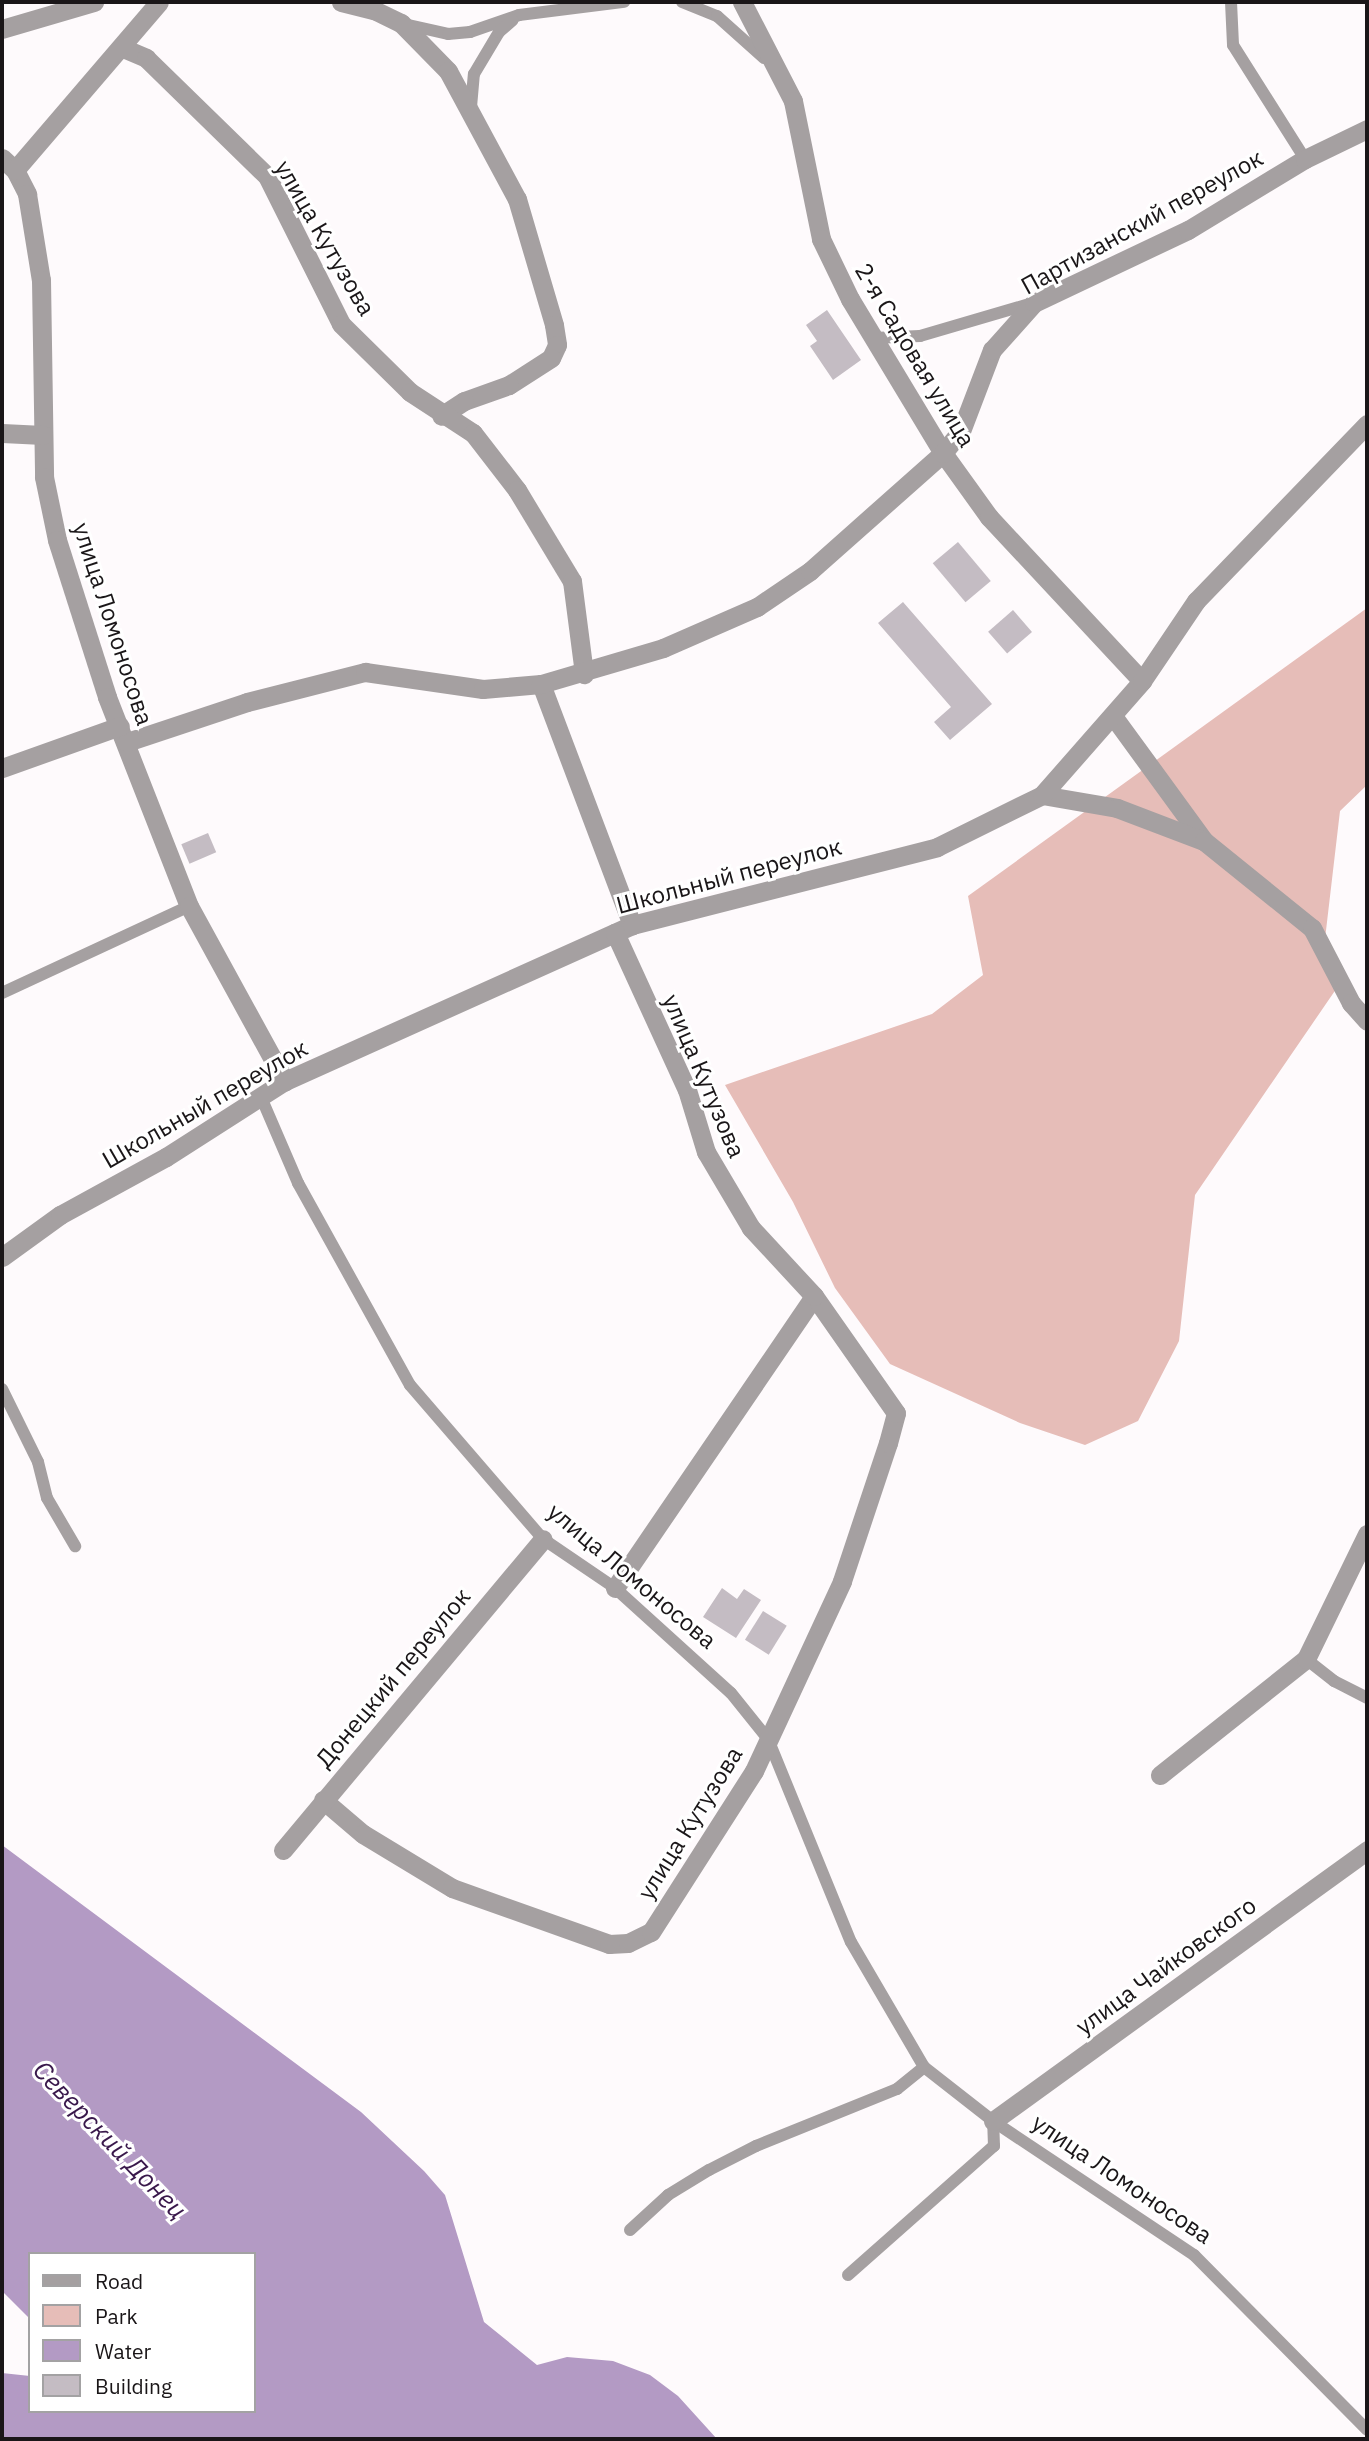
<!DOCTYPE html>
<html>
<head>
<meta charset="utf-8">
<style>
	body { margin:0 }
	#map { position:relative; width:1369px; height:2441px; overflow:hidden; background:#fefafc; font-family:"IBM Plex Sans",sans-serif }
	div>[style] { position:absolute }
	.green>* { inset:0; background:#e6bdb8 }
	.water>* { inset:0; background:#b39ac4 }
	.building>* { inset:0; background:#c4bcc3; transform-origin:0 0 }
	.service>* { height:12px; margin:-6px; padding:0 6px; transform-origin:6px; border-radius:6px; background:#a5a0a1 }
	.minor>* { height:19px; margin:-9.5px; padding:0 9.5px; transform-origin:9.5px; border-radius:9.5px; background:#a5a0a1 }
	span { translate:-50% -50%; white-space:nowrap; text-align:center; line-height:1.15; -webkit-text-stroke:6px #fff; paint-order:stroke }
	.street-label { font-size:24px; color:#1a1618 }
	.water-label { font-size:26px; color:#39184b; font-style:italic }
	.frame { position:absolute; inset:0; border:4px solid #1a1618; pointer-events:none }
	.legend { position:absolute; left:28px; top:2252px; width:228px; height:161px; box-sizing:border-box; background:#fff; border:2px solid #a3a2a3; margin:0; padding:9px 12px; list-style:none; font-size:21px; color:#1a1618 }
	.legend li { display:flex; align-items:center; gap:14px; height:35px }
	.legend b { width:35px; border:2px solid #a3a2a3 }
</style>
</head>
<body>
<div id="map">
	<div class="green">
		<i style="clip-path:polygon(1367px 608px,1367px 785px,1340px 811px,1325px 939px,1343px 979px,1195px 1195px,1179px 1341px,1138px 1421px,1085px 1445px,1020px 1423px,890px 1364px,835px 1288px,793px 1202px,725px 1085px,932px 1014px,983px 975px,968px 896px)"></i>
	</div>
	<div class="water">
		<i style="clip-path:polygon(2px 1845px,361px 2112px,424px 2171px,445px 2195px,484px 2322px,537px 2365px,567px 2357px,613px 2361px,650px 2375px,678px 2396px,717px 2439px,2px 2439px,2px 2373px,30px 2376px,30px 2411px,254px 2411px,254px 2254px,30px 2254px,30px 2319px,2px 2291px)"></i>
	</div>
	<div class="building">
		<i style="clip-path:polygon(827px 310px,861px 360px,833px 380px,810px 346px,817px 341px,806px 325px)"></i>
		<i style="left:958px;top:542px;width:51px;height:33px;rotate:50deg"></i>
		<i style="clip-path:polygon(903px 602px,992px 704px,950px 740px,934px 722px,951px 707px,878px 623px)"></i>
		<i style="left:1013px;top:610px;width:29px;height:33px;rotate:49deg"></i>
		<i style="left:208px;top:833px;width:21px;height:29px;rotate:67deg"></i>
		<i style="clip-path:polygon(722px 1588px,737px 1599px,744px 1589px,761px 1600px,736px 1638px,703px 1617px)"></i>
		<i style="left:763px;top:1611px;width:28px;height:34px;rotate:32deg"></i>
	</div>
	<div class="service">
		<i style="left:682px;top:2px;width:38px;rotate:22deg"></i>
		<i style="left:717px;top:16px;width:63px;rotate:41.8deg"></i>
		<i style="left:1231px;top:2px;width:43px;rotate:87.3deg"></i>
		<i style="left:1233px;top:45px;width:135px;rotate:57.7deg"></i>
		<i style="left:404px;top:24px;width:45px;rotate:12.8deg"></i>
		<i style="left:448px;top:34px;width:22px;rotate:-5deg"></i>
		<i style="left:470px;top:32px;width:52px;rotate:-19.1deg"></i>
		<i style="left:519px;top:15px;width:106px;rotate:-7.1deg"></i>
		<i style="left:471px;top:107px;width:33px;rotate:-85deg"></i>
		<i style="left:474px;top:74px;width:49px;rotate:-59.2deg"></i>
		<i style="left:499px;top:32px;width:18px;rotate:-41deg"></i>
		<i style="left:874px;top:338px;width:46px;rotate:-2.5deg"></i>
		<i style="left:920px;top:336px;width:118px;rotate:-16.3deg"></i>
		<i style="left:2px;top:993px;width:206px;rotate:-24.9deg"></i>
		<i style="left:261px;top:1097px;width:94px;rotate:66.7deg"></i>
		<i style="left:298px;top:1183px;width:231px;rotate:61deg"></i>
		<i style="left:410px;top:1385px;width:203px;rotate:49.2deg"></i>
		<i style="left:543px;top:1539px;width:87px;rotate:34.2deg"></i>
		<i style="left:615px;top:1588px;width:156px;rotate:42.2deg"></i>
		<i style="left:731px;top:1693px;width:59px;rotate:51.2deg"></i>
		<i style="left:768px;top:1739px;width:219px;rotate:67.8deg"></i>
		<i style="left:851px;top:1942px;width:145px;rotate:59.7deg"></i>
		<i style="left:924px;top:2067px;width:88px;rotate:38deg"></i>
		<i style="left:993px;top:2121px;width:242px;rotate:33.7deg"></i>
		<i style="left:1194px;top:2255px;width:246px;rotate:45.3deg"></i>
		<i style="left:2px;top:1389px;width:81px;rotate:63.7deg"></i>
		<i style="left:38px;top:1462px;width:37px;rotate:76deg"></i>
		<i style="left:47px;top:1498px;width:56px;rotate:59.7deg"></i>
		<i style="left:1306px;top:1659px;width:36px;rotate:38deg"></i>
		<i style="left:1334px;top:1681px;width:37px;rotate:27deg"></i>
		<i style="left:630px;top:2230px;width:52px;rotate:-42.6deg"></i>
		<i style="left:668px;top:2195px;width:48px;rotate:-31.4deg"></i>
		<i style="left:709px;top:2170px;width:53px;rotate:-27.1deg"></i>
		<i style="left:756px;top:2146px;width:152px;rotate:-22deg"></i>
		<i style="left:897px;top:2089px;width:35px;rotate:-39deg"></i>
		<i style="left:848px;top:2275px;width:195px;rotate:-41.5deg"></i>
		<i style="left:994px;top:2146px;width:25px;rotate:-92deg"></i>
	</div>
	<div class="minor">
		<i style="left:341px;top:2px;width:34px;rotate:14deg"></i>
		<i style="left:374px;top:10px;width:30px;rotate:26deg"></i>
		<i style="left:401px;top:23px;width:67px;rotate:45.6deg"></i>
		<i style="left:448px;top:71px;width:145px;rotate:61.7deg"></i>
		<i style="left:517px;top:199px;width:131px;rotate:73.6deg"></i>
		<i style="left:554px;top:325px;width:20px;rotate:81deg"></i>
		<i style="left:557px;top:345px;width:14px;rotate:115deg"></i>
		<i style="left:551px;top:358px;width:50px;rotate:147.3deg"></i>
		<i style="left:509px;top:385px;width:48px;rotate:160.4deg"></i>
		<i style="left:464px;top:401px;width:27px;rotate:147deg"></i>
		<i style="left:742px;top:2px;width:111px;rotate:62.7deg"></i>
		<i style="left:793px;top:101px;width:141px;rotate:78.5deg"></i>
		<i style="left:821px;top:239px;width:67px;rotate:64.2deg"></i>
		<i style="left:850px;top:299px;width:180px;rotate:58.9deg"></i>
		<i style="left:943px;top:453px;width:79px;rotate:54.3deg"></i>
		<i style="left:989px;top:517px;width:224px;rotate:47deg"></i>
		<i style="left:2px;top:29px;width:96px;rotate:-16.4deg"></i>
		<i style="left:123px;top:48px;width:25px;rotate:23deg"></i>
		<i style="left:146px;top:58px;width:169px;rotate:44.3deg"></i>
		<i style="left:267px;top:176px;width:165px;rotate:63.4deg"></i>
		<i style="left:341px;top:324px;width:97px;rotate:44.6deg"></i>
		<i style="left:410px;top:392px;width:75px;rotate:33.1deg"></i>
		<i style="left:473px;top:433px;width:72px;rotate:52.3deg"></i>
		<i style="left:517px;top:490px;width:106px;rotate:58.9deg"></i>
		<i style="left:572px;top:581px;width:94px;rotate:82.6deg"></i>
		<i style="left:2px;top:158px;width:18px;rotate:43deg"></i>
		<i style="left:15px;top:170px;width:27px;rotate:63deg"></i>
		<i style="left:27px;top:194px;width:87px;rotate:80.8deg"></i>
		<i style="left:41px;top:280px;width:197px;rotate:89.1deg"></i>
		<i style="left:44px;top:477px;width:64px;rotate:78.3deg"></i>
		<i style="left:57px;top:540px;width:165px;rotate:72.3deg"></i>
		<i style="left:107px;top:697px;width:225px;rotate:68.6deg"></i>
		<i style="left:189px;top:906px;width:200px;rotate:61.3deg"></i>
		<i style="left:15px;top:170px;width:221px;rotate:-49.4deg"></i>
		<i style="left:2px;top:433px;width:41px;rotate:2.8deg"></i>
		<i style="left:541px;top:684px;width:258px;rotate:69.3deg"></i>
		<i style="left:1113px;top:716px;width:155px;rotate:53.9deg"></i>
		<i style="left:127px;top:742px;width:126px;rotate:-18.4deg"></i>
		<i style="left:247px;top:702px;width:122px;rotate:-14.3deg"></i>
		<i style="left:365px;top:672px;width:119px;rotate:8.2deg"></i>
		<i style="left:483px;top:689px;width:58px;rotate:-4.9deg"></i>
		<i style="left:541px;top:684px;width:127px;rotate:-16.4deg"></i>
		<i style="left:663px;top:648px;width:103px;rotate:-23.6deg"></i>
		<i style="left:757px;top:607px;width:64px;rotate:-34.2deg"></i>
		<i style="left:810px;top:571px;width:178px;rotate:-41.6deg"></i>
		<i style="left:943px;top:453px;width:28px;rotate:-51deg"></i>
		<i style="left:961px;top:431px;width:87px;rotate:-69.1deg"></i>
		<i style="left:992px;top:350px;width:63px;rotate:-48.2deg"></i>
		<i style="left:1034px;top:303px;width:170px;rotate:-25.4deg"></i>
		<i style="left:1188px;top:230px;width:137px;rotate:-31.3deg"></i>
		<i style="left:1305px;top:159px;width:69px;rotate:-25.8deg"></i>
		<i style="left:2px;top:768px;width:125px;rotate:-19.6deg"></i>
		<i style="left:1042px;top:795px;width:76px;rotate:9.8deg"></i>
		<i style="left:1117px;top:808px;width:93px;rotate:20.8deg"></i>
		<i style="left:1204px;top:841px;width:139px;rotate:38.9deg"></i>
		<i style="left:1312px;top:928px;width:85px;rotate:62.5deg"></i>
		<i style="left:1351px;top:1003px;width:24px;rotate:48deg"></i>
		<i style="left:2px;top:1257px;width:72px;rotate:-35.9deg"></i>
		<i style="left:60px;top:1215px;width:121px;rotate:-28.7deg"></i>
		<i style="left:166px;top:1157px;width:141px;rotate:-32.6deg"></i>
		<i style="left:285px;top:1081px;width:380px;rotate:-24.2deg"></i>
		<i style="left:632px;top:925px;width:315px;rotate:-14.3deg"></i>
		<i style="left:937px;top:847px;width:117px;rotate:-26.3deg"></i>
		<i style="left:1042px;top:795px;width:152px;rotate:-48.7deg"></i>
		<i style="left:1142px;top:681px;width:97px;rotate:-56deg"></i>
		<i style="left:1196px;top:601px;width:246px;rotate:-46deg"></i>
		<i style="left:615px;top:1588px;width:353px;rotate:-55.7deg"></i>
		<i style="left:1160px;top:1775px;width:186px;rotate:-38.5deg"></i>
		<i style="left:1306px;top:1659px;width:139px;rotate:-64deg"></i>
		<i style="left:323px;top:1800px;width:52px;rotate:40.4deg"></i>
		<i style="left:363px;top:1834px;width:104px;rotate:31.2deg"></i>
		<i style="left:452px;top:1888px;width:167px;rotate:19.6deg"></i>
		<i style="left:609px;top:1944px;width:19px;rotate:-3deg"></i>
		<i style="left:628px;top:1943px;width:25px;rotate:-26deg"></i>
		<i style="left:651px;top:1932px;width:191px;rotate:-57.4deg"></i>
		<i style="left:754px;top:1771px;width:209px;rotate:-65.1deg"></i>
		<i style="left:842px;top:1581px;width:145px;rotate:-71.6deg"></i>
		<i style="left:888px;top:1443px;width:31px;rotate:-75deg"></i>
		<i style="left:896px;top:1413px;width:143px;rotate:-125deg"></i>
		<i style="left:814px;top:1296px;width:93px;rotate:-132.8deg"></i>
		<i style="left:751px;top:1228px;width:88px;rotate:-120.6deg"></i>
		<i style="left:706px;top:1152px;width:65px;rotate:-107deg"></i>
		<i style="left:687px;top:1090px;width:173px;rotate:-114.6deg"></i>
		<i style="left:283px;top:1850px;width:405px;rotate:-50.1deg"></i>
		<i style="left:993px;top:2121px;width:462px;rotate:-35.9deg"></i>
	</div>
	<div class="street-label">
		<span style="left:1142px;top:222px;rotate:-29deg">Партизанский переулок</span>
		<span style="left:325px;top:238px;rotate:60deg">улица Кутузова</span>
		<span style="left:915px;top:355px;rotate:59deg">2-я Садовая улица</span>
		<span style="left:113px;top:624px;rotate:72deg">улица Ломоносова</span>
		<span style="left:729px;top:876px;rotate:-15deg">Школьный переулок</span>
		<span style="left:704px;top:1076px;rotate:67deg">улица Кутузова</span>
		<span style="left:205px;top:1104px;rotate:-30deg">Школьный переулок</span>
		<span style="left:632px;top:1576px;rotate:40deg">улица Ломоносова</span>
		<span style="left:393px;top:1678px;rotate:-50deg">Донецкий переулок</span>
		<span style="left:690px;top:1823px;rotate:-58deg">улица Кутузова</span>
		<span style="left:1166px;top:1966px;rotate:-36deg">улица Чайковского</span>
		<span style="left:1122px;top:2179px;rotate:34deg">улица Ломоносова</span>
	</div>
	<div class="water-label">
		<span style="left:110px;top:2140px;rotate:46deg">Северский Донец</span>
	</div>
	<div class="frame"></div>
	<ul class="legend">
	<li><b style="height:9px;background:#a5a0a1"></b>Road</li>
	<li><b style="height:19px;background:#e6bdb8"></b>Park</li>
	<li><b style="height:19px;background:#b39ac4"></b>Water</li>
	<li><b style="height:19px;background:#c4bcc3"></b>Building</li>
	</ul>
</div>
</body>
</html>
